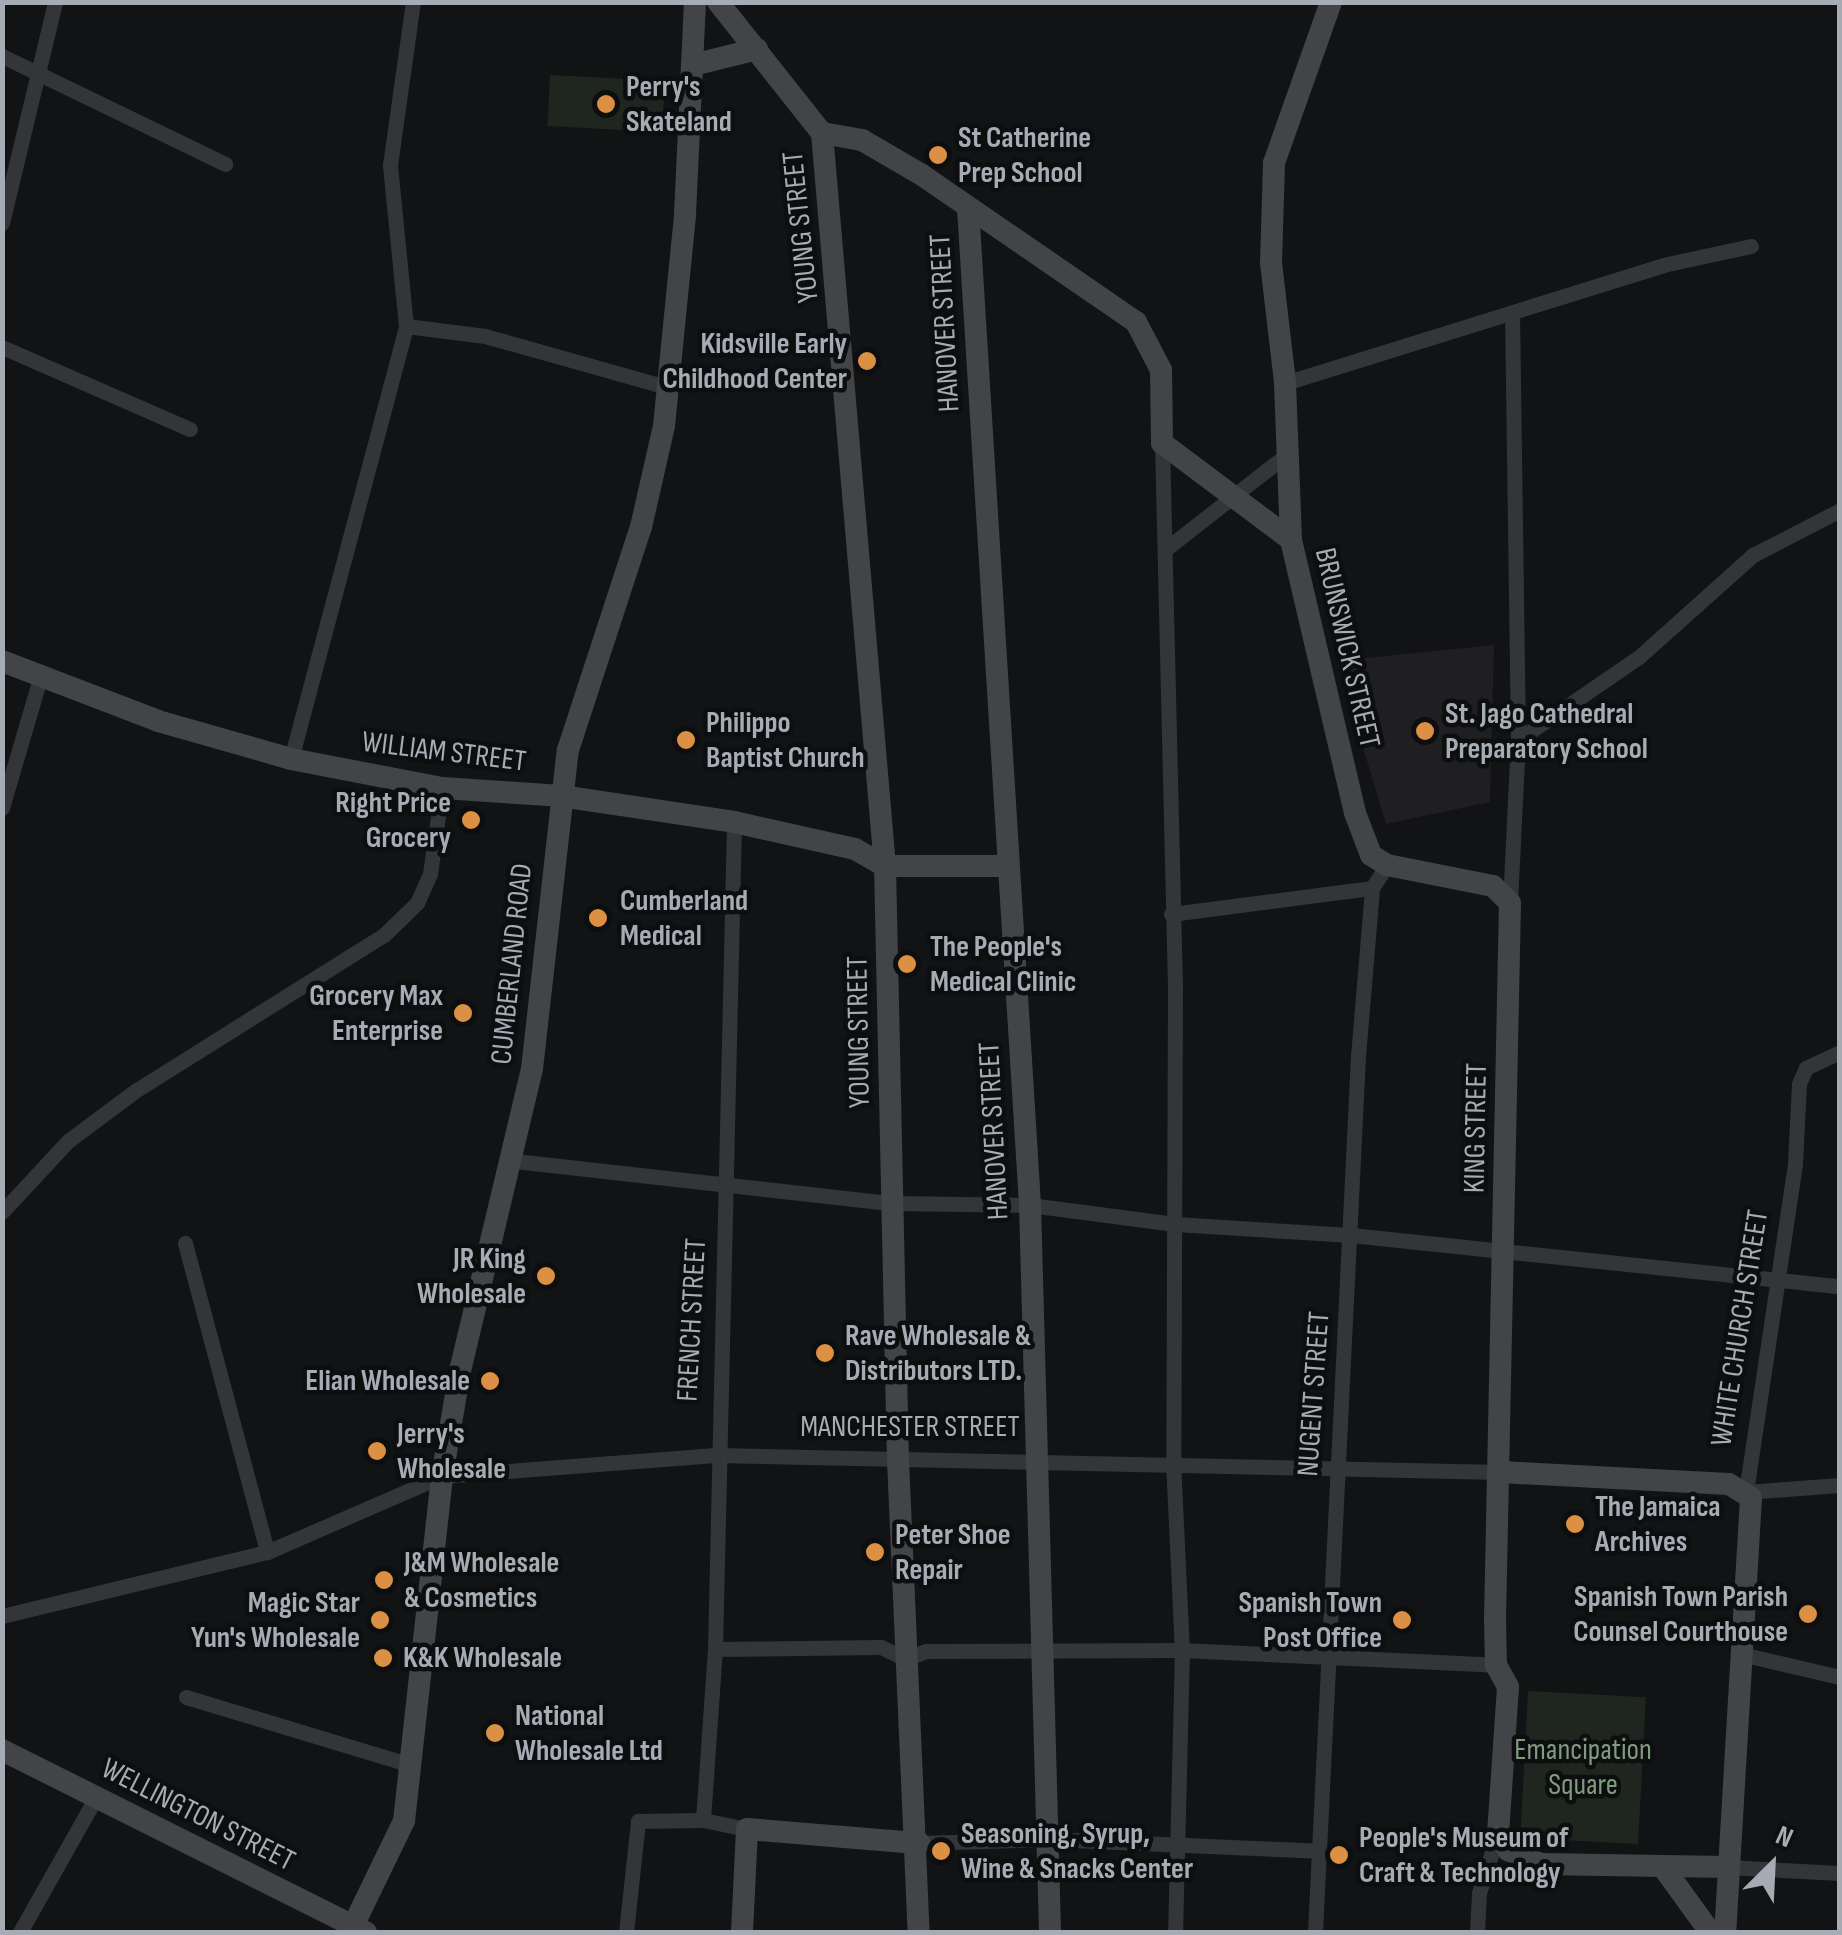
<!DOCTYPE html>
<html>
<head>
<meta charset="utf-8">
<style>
	body { margin:0 }
	#map { position:relative; width:1842px; height:1935px; overflow:hidden; background:#121314; font-family:"Sofia Sans Condensed",sans-serif }
	div>[style] { position:absolute }
	.built>* { inset:0; background:#1f1f21 }
	.green>* { inset:0; background:#1f261f; transform-origin:0 0 }
	.street>* { height:15px; margin:-7.5px; padding:0 7.5px; transform-origin:7.5px; border-radius:7.5px; background:#343538 }
	.secondary>* { height:22px; margin:-11px; padding:0 11px; transform-origin:11px; border-radius:11px; background:#424448 }
	.dots>* { width:28px; height:28px; translate:-50% -50%; box-sizing:border-box; border:5px solid #0d0e0f; border-radius:50% }
	span { translate:-50% -50%; white-space:nowrap; text-align:center; line-height:1.15; -webkit-text-stroke:9px #0d0e0f; paint-order:stroke }
	.poi-label { font-size:30px; color:#a6acb3; font-weight:700 }
	.left { translate:0 -50%; text-align:left }
	.right { translate:-100% -50%; text-align:right }
	.street-label { font-size:30px; color:#a6acb3 }
	.park-label { font-size:30px; color:#819b7f }
	.frame { position:absolute; inset:0; border:5px solid #a6acb3; pointer-events:none }
	.north { position:absolute; left:1722px; top:1815px; width:100px; height:100px; -webkit-text-stroke:8px #0d0e0f; paint-order:stroke; rotate:24deg; font-size:28px; font-weight:700; line-height:40px; text-align:center; color:#a6acb3 }
	.north::after { content:''; display:block; margin:auto; width:35px; height:45px; background:#a6acb3; clip-path:polygon(50% 0,100% 100%,50% 72%,0 100%) }
</style>
</head>
<body>
<div id="map">
	<div class="built">
		<i style="clip-path:polygon(1494px 645px,1490px 802px,1386px 824px,1337px 661px)"></i>
	</div>
	<div class="green">
		<i style="left:550px;top:75px;width:115px;height:51px;rotate:3deg"></i>
		<i style="left:1528px;top:1691px;width:118px;height:147px;rotate:3deg"></i>
	</div>
	<div class="street">
		<i style="left:2px;top:56px;width:248px;rotate:25.8deg"></i>
		<i style="left:2px;top:223px;width:227px;rotate:-76.5deg"></i>
		<i style="left:406px;top:326px;width:80px;rotate:7.2deg"></i>
		<i style="left:485px;top:336px;width:188px;rotate:15.7deg"></i>
		<i style="left:2px;top:347px;width:205px;rotate:23.6deg"></i>
		<i style="left:1285px;top:383px;width:396px;rotate:-17.3deg"></i>
		<i style="left:1663px;top:265px;width:90px;rotate:-12.2deg"></i>
		<i style="left:1162px;top:443px;width:544px;rotate:88.63deg"></i>
		<i style="left:1175px;top:987px;width:474px;rotate:90.2deg"></i>
		<i style="left:1173px;top:1461px;width:189px;rotate:87.3deg"></i>
		<i style="left:1182px;top:1650px;width:282px;rotate:91.4deg"></i>
		<i style="left:1167px;top:548px;width:151px;rotate:-38deg"></i>
		<i style="left:1518px;top:740px;width:148px;rotate:-34.5deg"></i>
		<i style="left:1640px;top:656px;width:152px;rotate:-41.8deg"></i>
		<i style="left:1753px;top:555px;width:98px;rotate:-27.3deg"></i>
		<i style="left:291px;top:759px;width:448px;rotate:-75.1deg"></i>
		<i style="left:406px;top:326px;width:162px;rotate:-95.7deg"></i>
		<i style="left:390px;top:165px;width:165px;rotate:-82deg"></i>
		<i style="left:2px;top:808px;width:139px;rotate:-73.7deg"></i>
		<i style="left:1510px;top:903px;width:163px;rotate:-87.2deg"></i>
		<i style="left:1518px;top:740px;width:423px;rotate:-90.8deg"></i>
		<i style="left:1171px;top:914px;width:203px;rotate:-7.4deg"></i>
		<i style="left:1840px;top:1052px;width:38px;rotate:155deg"></i>
		<i style="left:1806px;top:1068px;width:17px;rotate:114deg"></i>
		<i style="left:1799px;top:1084px;width:80px;rotate:92.9deg"></i>
		<i style="left:1795px;top:1164px;width:332px;rotate:98.5deg"></i>
		<i style="left:1746px;top:1492px;width:94px;rotate:-4.3deg"></i>
		<i style="left:515px;top:1161px;width:379px;rotate:6.4deg"></i>
		<i style="left:892px;top:1203px;width:138px;rotate:0.8deg"></i>
		<i style="left:1030px;top:1205px;width:146px;rotate:7.5deg"></i>
		<i style="left:1175px;top:1224px;width:176px;rotate:3.6deg"></i>
		<i style="left:1351px;top:1235px;width:492px;rotate:6deg"></i>
		<i style="left:2px;top:1212px;width:97px;rotate:-47.1deg"></i>
		<i style="left:68px;top:1141px;width:84px;rotate:-36.7deg"></i>
		<i style="left:135px;top:1091px;width:294px;rotate:-32.1deg"></i>
		<i style="left:384px;top:935px;width:46px;rotate:-44.1deg"></i>
		<i style="left:417px;top:903px;width:32px;rotate:-66deg"></i>
		<i style="left:430px;top:874px;width:87px;rotate:-82.1deg"></i>
		<i style="left:185px;top:1243px;width:320px;rotate:75.1deg"></i>
		<i style="left:2px;top:1616px;width:273px;rotate:-13.6deg"></i>
		<i style="left:267px;top:1552px;width:191px;rotate:-23.5deg"></i>
		<i style="left:442px;top:1476px;width:274px;rotate:-4.4deg"></i>
		<i style="left:715px;top:1455px;width:785px;rotate:1.24deg"></i>
		<i style="left:715px;top:1649px;width:166px;rotate:-0.7deg"></i>
		<i style="left:881px;top:1647px;width:28px;rotate:26deg"></i>
		<i style="left:906px;top:1659px;width:22px;rotate:-22deg"></i>
		<i style="left:926px;top:1651px;width:256px;rotate:-0.2deg"></i>
		<i style="left:1182px;top:1650px;width:314px;rotate:2.7deg"></i>
		<i style="left:1741px;top:1654px;width:102px;rotate:13.1deg"></i>
		<i style="left:186px;top:1697px;width:232px;rotate:16.8deg"></i>
		<i style="left:703px;top:1820px;width:171px;rotate:-86deg"></i>
		<i style="left:715px;top:1649px;width:827px;rotate:-88.68deg"></i>
		<i style="left:919px;top:1843px;width:130px;rotate:-1.8deg"></i>
		<i style="left:1049px;top:1839px;width:270px;rotate:2.5deg"></i>
		<i style="left:1727px;top:1867px;width:113px;rotate:3deg"></i>
		<i style="left:20px;top:1932px;width:155px;rotate:-60.6deg"></i>
		<i style="left:626px;top:1932px;width:112px;rotate:-83.8deg"></i>
		<i style="left:638px;top:1821px;width:65px;rotate:-0.9deg"></i>
		<i style="left:703px;top:1820px;width:45px;rotate:11.6deg"></i>
		<i style="left:1315px;top:1932px;width:877px;rotate:-87.19deg"></i>
		<i style="left:1358px;top:1056px;width:169px;rotate:-85.2deg"></i>
		<i style="left:1372px;top:888px;width:27px;rotate:-57deg"></i>
		<i style="left:1477px;top:1932px;width:39px;rotate:-87deg"></i>
		<i style="left:1479px;top:1893px;width:63px;rotate:-72.4deg"></i>
	</div>
	<div class="secondary">
		<i style="left:718px;top:2px;width:167px;rotate:51.6deg"></i>
		<i style="left:1331px;top:2px;width:171px;rotate:109.5deg"></i>
		<i style="left:1274px;top:163px;width:100px;rotate:91.7deg"></i>
		<i style="left:1271px;top:263px;width:121px;rotate:83.3deg"></i>
		<i style="left:1285px;top:383px;width:157px;rotate:87.8deg"></i>
		<i style="left:1291px;top:540px;width:280px;rotate:76.8deg"></i>
		<i style="left:1355px;top:813px;width:45px;rotate:69.1deg"></i>
		<i style="left:1371px;top:855px;width:19px;rotate:32deg"></i>
		<i style="left:1387px;top:865px;width:108px;rotate:11.2deg"></i>
		<i style="left:1493px;top:886px;width:24px;rotate:45deg"></i>
		<i style="left:1510px;top:903px;width:715px;rotate:91.2deg"></i>
		<i style="left:1495px;top:1618px;width:47px;rotate:88.8deg"></i>
		<i style="left:1496px;top:1665px;width:25px;rotate:61deg"></i>
		<i style="left:1508px;top:1687px;width:146px;rotate:93.9deg"></i>
		<i style="left:1498px;top:1833px;width:20px;rotate:60deg"></i>
		<i style="left:1508px;top:1850px;width:36px;rotate:23deg"></i>
		<i style="left:1541px;top:1864px;width:186px;rotate:0.9deg"></i>
		<i style="left:693px;top:65px;width:66px;rotate:-14deg"></i>
		<i style="left:822px;top:133px;width:736px;rotate:85.09deg"></i>
		<i style="left:885px;top:866px;width:594px;rotate:88.75deg"></i>
		<i style="left:898px;top:1460px;width:472px;rotate:87.5deg"></i>
		<i style="left:822px;top:133px;width:41px;rotate:9.9deg"></i>
		<i style="left:862px;top:140px;width:69px;rotate:30.3deg"></i>
		<i style="left:922px;top:175px;width:260px;rotate:34.5deg"></i>
		<i style="left:1136px;top:322px;width:54px;rotate:62.5deg"></i>
		<i style="left:1161px;top:370px;width:73px;rotate:89.2deg"></i>
		<i style="left:1162px;top:443px;width:161px;rotate:36.9deg"></i>
		<i style="left:968px;top:208px;width:999px;rotate:86.44deg"></i>
		<i style="left:1030px;top:1205px;width:727px;rotate:88.42deg"></i>
		<i style="left:2px;top:661px;width:167px;rotate:21deg"></i>
		<i style="left:158px;top:721px;width:138px;rotate:15.9deg"></i>
		<i style="left:291px;top:759px;width:154px;rotate:10.9deg"></i>
		<i style="left:442px;top:788px;width:119px;rotate:3.8deg"></i>
		<i style="left:561px;top:796px;width:175px;rotate:8.5deg"></i>
		<i style="left:734px;top:822px;width:124px;rotate:12.6deg"></i>
		<i style="left:855px;top:849px;width:34px;rotate:30deg"></i>
		<i style="left:885px;top:866px;width:122px"></i>
		<i style="left:1500px;top:1472px;width:229px;rotate:3deg"></i>
		<i style="left:1729px;top:1484px;width:26px;rotate:32deg"></i>
		<i style="left:1751px;top:1498px;width:435px;rotate:93.4deg"></i>
		<i style="left:2px;top:1750px;width:407px;rotate:26.6deg"></i>
		<i style="left:1663px;top:1867px;width:80px;rotate:54.1deg"></i>
		<i style="left:353px;top:1926px;width:117px;rotate:-64.1deg"></i>
		<i style="left:404px;top:1821px;width:347px;rotate:-83.7deg"></i>
		<i style="left:442px;top:1476px;width:107px;rotate:-80.3deg"></i>
		<i style="left:460px;top:1371px;width:310px;rotate:-76.6deg"></i>
		<i style="left:532px;top:1069px;width:321px;rotate:-83.6deg"></i>
		<i style="left:568px;top:750px;width:235px;rotate:-71.9deg"></i>
		<i style="left:641px;top:527px;width:104px;rotate:-77.2deg"></i>
		<i style="left:664px;top:426px;width:213px;rotate:-84.3deg"></i>
		<i style="left:685px;top:214px;width:212px;rotate:-87.3deg"></i>
		<i style="left:742px;top:1932px;width:103px;rotate:-87.2deg"></i>
		<i style="left:747px;top:1829px;width:173px;rotate:4.7deg"></i>
	</div>
	<div class="dots">
		<i style="left:606px;top:104px;background:#db9043"></i>
		<i style="left:938px;top:155px;background:#db9043"></i>
		<i style="left:867px;top:361px;background:#db9043"></i>
		<i style="left:1425px;top:731px;background:#db9043"></i>
		<i style="left:686px;top:740px;background:#db9043"></i>
		<i style="left:471px;top:820px;background:#db9043"></i>
		<i style="left:598px;top:918px;background:#db9043"></i>
		<i style="left:907px;top:964px;background:#db9043"></i>
		<i style="left:463px;top:1013px;background:#db9043"></i>
		<i style="left:546px;top:1276px;background:#db9043"></i>
		<i style="left:825px;top:1353px;background:#db9043"></i>
		<i style="left:490px;top:1381px;background:#db9043"></i>
		<i style="left:377px;top:1451px;background:#db9043"></i>
		<i style="left:1575px;top:1524px;background:#db9043"></i>
		<i style="left:875px;top:1552px;background:#db9043"></i>
		<i style="left:384px;top:1580px;background:#db9043"></i>
		<i style="left:1808px;top:1614px;background:#db9043"></i>
		<i style="left:380px;top:1620px;background:#db9043"></i>
		<i style="left:1402px;top:1620px;background:#db9043"></i>
		<i style="left:383px;top:1658px;background:#db9043"></i>
		<i style="left:495px;top:1733px;background:#db9043"></i>
		<i style="left:941px;top:1851px;background:#db9043"></i>
		<i style="left:1339px;top:1855px;background:#db9043"></i>
	</div>
	<div class="poi-label">
		<span class="left" style="left:626px;top:104px">Perry's<br>Skateland</span>
		<span class="left" style="left:958px;top:155px">St Catherine<br>Prep School</span>
		<span class="right" style="left:847px;top:361px">Kidsville Early<br>Childhood Center</span>
		<span class="left" style="left:1445px;top:731px">St. Jago Cathedral<br>Preparatory School</span>
		<span class="left" style="left:706px;top:740px">Philippo<br>Baptist Church</span>
		<span class="right" style="left:451px;top:820px">Right Price<br>Grocery</span>
		<span class="left" style="left:620px;top:918px">Cumberland<br>Medical</span>
		<span class="left" style="left:930px;top:964px">The People's<br>Medical Clinic</span>
		<span class="right" style="left:443px;top:1013px">Grocery Max<br>Enterprise</span>
		<span class="right" style="left:526px;top:1276px">JR King<br>Wholesale</span>
		<span class="left" style="left:845px;top:1353px">Rave Wholesale &amp;<br>Distributors LTD.</span>
		<span class="right" style="left:470px;top:1381px">Elian Wholesale</span>
		<span class="left" style="left:397px;top:1451px">Jerry's<br>Wholesale</span>
		<span class="left" style="left:1595px;top:1524px">The Jamaica<br>Archives</span>
		<span class="left" style="left:895px;top:1552px">Peter Shoe<br>Repair</span>
		<span class="left" style="left:404px;top:1580px">J&amp;M Wholesale<br>&amp; Cosmetics</span>
		<span class="right" style="left:1788px;top:1614px">Spanish Town Parish<br>Counsel Courthouse</span>
		<span class="right" style="left:360px;top:1620px">Magic Star<br>Yun's Wholesale</span>
		<span class="right" style="left:1382px;top:1620px">Spanish Town<br>Post Office</span>
		<span class="left" style="left:403px;top:1658px">K&amp;K Wholesale</span>
		<span class="left" style="left:515px;top:1733px">National<br>Wholesale Ltd</span>
		<span class="left" style="left:961px;top:1851px">Seasoning, Syrup,<br>Wine &amp; Snacks Center</span>
		<span class="left" style="left:1359px;top:1855px">People's Museum of<br>Craft &amp; Technology</span>
	</div>
	<div class="street-label">
		<span style="left:801px;top:227px;rotate:-96deg">YOUNG STREET</span>
		<span style="left:945px;top:323px;rotate:-93deg">HANOVER STREET</span>
		<span style="left:1347px;top:648px;rotate:77deg">BRUNSWICK STREET</span>
		<span style="left:444px;top:752px;rotate:7deg">WILLIAM STREET</span>
		<span style="left:512px;top:964px;rotate:-84deg">CUMBERLAND ROAD</span>
		<span style="left:859px;top:1032px;rotate:-91deg">YOUNG STREET</span>
		<span style="left:1476px;top:1128px;rotate:-89deg">KING STREET</span>
		<span style="left:994px;top:1131px;rotate:-93deg">HANOVER STREET</span>
		<span style="left:692px;top:1320px;rotate:-87deg">FRENCH STREET</span>
		<span style="left:1740px;top:1328px;rotate:-81deg">WHITE CHURCH STREET</span>
		<span style="left:1314px;top:1394px;rotate:-86deg">NUGENT STREET</span>
		<span style="left:910px;top:1427px">MANCHESTER STREET</span>
		<span style="left:198px;top:1815px;rotate:27deg">WELLINGTON STREET</span>
	</div>
	<div class="park-label">
		<span style="left:1583px;top:1767px">Emancipation<br>Square</span>
	</div>
	<div class="frame"></div>
	<div class="north">N</div>
</div>
</body>
</html>
